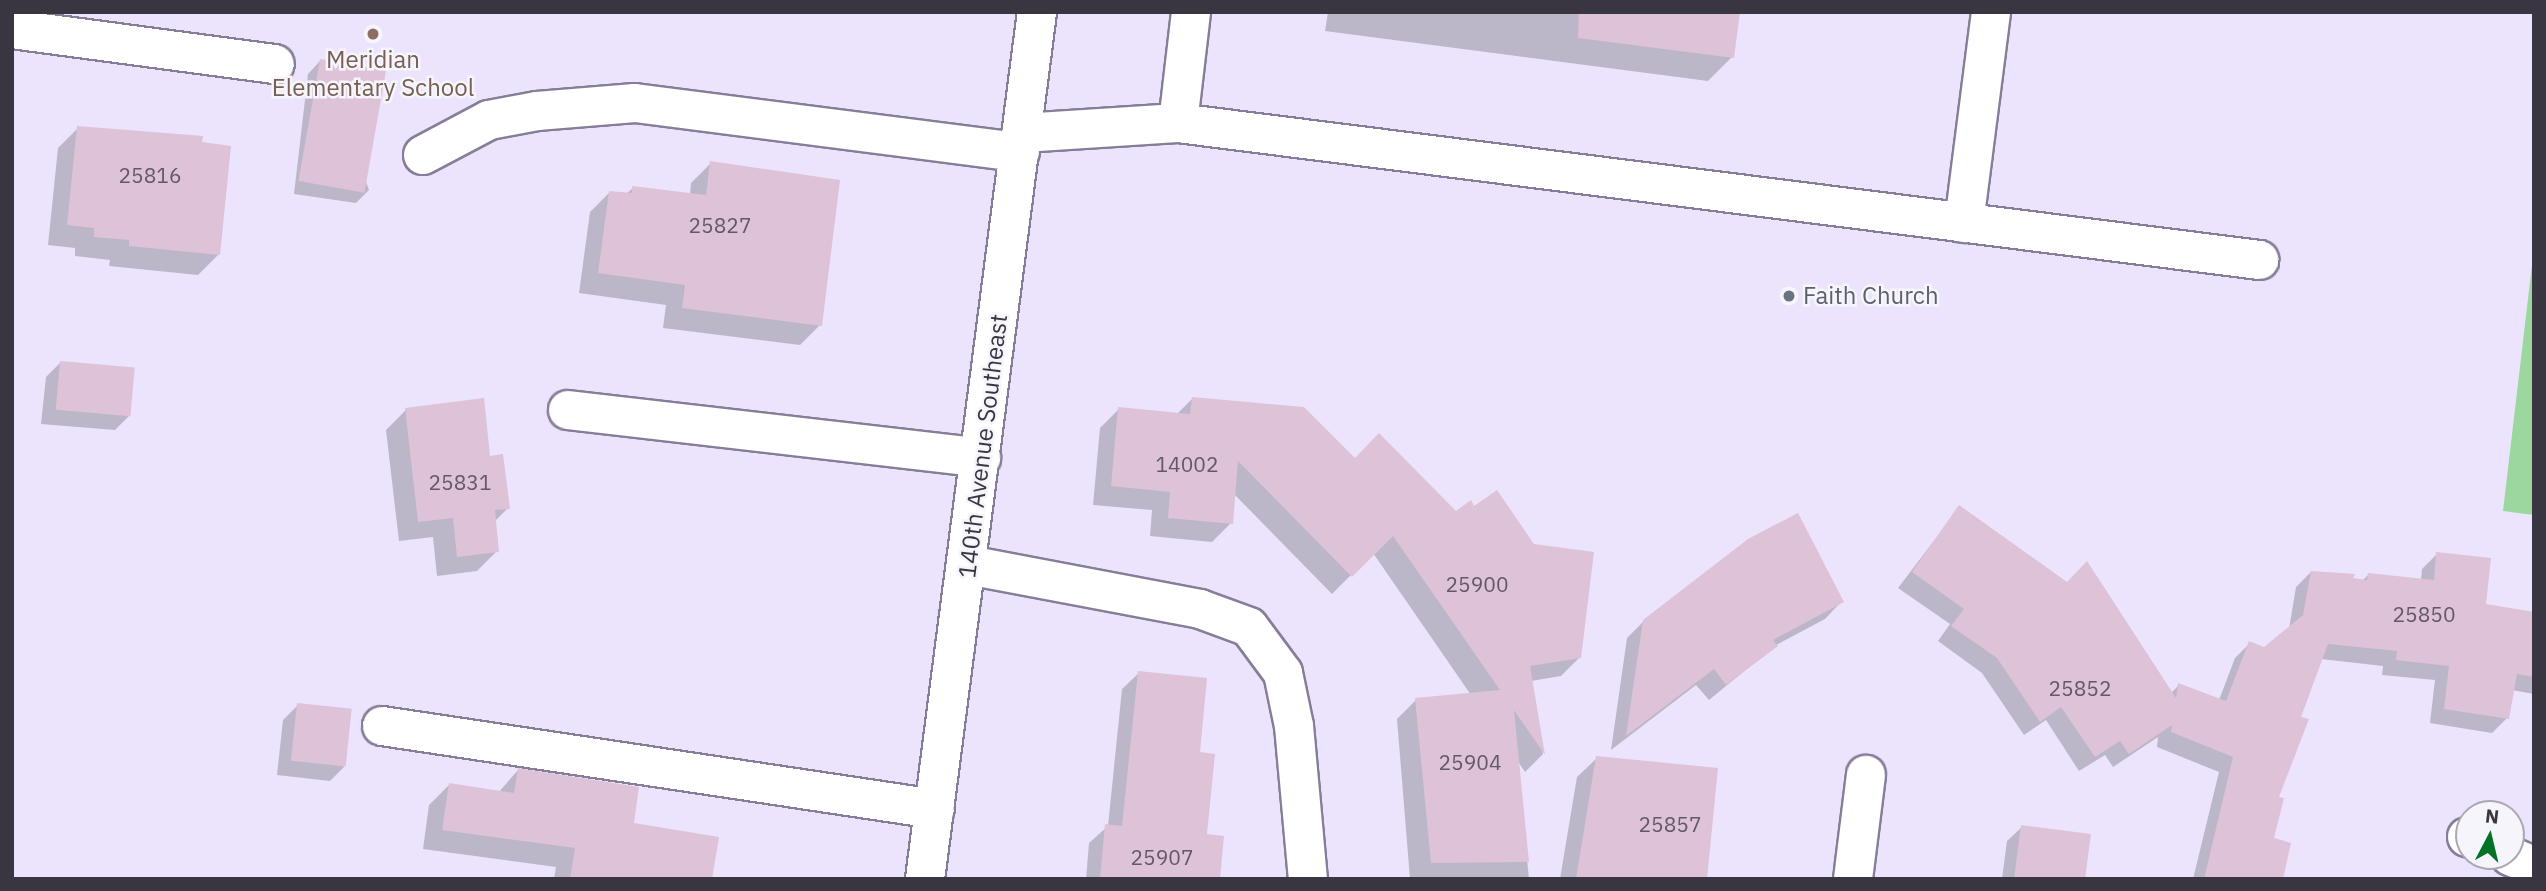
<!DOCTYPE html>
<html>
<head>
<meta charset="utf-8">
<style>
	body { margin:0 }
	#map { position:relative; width:2546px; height:891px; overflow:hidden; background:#ebe4fc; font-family:"IBM Plex Sans",sans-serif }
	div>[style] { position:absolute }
	.green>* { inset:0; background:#9bd79f }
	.shadow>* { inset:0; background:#0003 }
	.building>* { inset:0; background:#ddc2d8; transform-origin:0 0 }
	.roads { filter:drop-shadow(2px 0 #867e99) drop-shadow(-2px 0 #867e99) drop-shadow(0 2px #867e99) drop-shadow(0 -2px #867e99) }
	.minor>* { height:38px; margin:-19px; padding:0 19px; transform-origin:19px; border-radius:19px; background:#fff }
	.dots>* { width:19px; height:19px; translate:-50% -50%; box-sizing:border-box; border:4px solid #f6f5fb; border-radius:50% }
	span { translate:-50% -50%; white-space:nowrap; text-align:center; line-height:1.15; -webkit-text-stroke:5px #f6f5fb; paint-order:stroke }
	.number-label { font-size:21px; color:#625967 }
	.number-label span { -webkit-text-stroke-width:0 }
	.education-label { font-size:24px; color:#785e54 }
	.worship-label { font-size:24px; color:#5b616d }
	.left { translate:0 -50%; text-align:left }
	.street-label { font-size:24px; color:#393641 }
	.frame { position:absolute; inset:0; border:14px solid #393641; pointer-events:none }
	.north { position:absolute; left:2455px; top:800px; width:70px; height:70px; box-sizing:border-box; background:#f6f5fb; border:2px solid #aaa9b1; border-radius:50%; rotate:7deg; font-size:19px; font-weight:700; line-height:28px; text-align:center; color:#393641 }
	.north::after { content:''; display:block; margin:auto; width:24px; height:32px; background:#017327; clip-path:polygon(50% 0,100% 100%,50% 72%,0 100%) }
</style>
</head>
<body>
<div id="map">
	<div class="green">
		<i style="clip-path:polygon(2534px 248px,2534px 515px,2503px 511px)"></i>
	</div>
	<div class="shadow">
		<i style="clip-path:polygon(1328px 12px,1738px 12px,1732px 57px,1708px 81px,1325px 31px)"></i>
		<i style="clip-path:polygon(320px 61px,369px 190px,356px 203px,294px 194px,308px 74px)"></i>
		<i style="clip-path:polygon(78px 128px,200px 144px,218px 255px,198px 275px,109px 266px,110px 260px,75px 256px,75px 248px,48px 245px,58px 148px)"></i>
		<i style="clip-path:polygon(711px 163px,820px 325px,800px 345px,663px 328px,666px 305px,579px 293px,590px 212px,610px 192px,626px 194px,633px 188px,690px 195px,691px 183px)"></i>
		<i style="clip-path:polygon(60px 363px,129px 416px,115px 430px,41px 424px,46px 377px)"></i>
		<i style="clip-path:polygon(1192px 399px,1355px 461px,1580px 657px,1561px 676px,1531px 681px,1543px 754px,1525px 772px,1517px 760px,1529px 879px,1410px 879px,1397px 719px,1416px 700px,1471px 695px,1373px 553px,1332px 594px,1234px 494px,1231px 523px,1212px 542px,1150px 536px,1152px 510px,1093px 505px,1100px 428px,1119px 409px,1176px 415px)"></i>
		<i style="clip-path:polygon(406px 410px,488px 458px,508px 508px,494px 522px,497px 551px,477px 571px,437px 576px,433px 537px,399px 541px,386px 430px)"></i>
		<i style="clip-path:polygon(1959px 508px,2171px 693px,2179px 685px,2219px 700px,2235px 658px,2250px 643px,2264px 649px,2289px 629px,2296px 587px,2311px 572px,2362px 581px,2369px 574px,2421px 580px,2422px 569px,2437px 554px,2484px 605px,2534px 614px,2534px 694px,2512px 690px,2507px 718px,2492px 733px,2430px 723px,2435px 680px,2382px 675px,2383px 666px,2321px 659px,2298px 718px,2277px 798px,2272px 839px,2281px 879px,2193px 879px,2219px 772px,2157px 747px,2158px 737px,2113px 767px,2105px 755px,2079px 771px,2046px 720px,2024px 735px,1982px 673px,1938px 641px,1950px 624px,1898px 588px)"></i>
		<i style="clip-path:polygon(1841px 602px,1825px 619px,1776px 645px,1709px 700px,1696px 685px,1611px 750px,1627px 638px,1644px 621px)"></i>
		<i style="clip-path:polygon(1139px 673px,1198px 753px,1205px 836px,1218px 879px,1086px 879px,1089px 843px,1108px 826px,1122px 689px)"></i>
		<i style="clip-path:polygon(298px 705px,344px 767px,330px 781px,277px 775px,283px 720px)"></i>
		<i style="clip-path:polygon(1597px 758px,1705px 879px,1560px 879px,1577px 777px)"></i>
		<i style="clip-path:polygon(518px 770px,632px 825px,711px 879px,554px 879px,556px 867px,423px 849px,429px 805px,449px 785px,498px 793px)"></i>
		<i style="clip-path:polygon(2022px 827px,2083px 879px,2002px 879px,2007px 841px)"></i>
	</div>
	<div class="building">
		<i style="clip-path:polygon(1579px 12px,1740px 12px,1734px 58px,1578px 38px)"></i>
		<i style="left:320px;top:59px;width:67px;height:124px;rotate:10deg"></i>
		<i style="clip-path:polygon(77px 126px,203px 136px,202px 142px,231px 146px,220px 255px,129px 246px,129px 240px,94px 237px,94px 228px,67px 225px)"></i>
		<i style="clip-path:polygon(710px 161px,840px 180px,822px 326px,682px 308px,685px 285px,598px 273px,609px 191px,632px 193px,632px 186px,706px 195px)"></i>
		<i style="left:60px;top:361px;width:75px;height:49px;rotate:5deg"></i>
		<i style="clip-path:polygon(1192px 397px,1304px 407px,1355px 458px,1379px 433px,1456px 511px,1471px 500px,1474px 506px,1497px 490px,1534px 544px,1594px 552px,1581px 658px,1530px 666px,1545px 755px,1514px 710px,1529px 862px,1431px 863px,1415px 698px,1500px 690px,1393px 536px,1352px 577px,1238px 461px,1233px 524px,1168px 518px,1170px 492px,1111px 486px,1118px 407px,1190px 414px)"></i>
		<i style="clip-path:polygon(484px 398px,490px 456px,503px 454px,510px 509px,495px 510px,499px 552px,457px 557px,453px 518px,418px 522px,405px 408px)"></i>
		<i style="clip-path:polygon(1959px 505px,2067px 582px,2087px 561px,2176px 698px,2178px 683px,2226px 701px,2249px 641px,2264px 647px,2303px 615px,2311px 571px,2355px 574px,2353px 578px,2367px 580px,2368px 573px,2434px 580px,2436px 552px,2491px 558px,2486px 604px,2534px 612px,2534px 677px,2517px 674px,2509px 719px,2444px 709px,2449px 666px,2396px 660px,2397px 651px,2328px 644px,2301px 717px,2309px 719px,2279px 797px,2284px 798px,2274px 838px,2291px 843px,2283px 879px,2204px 879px,2233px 757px,2171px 732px,2172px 725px,2129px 754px,2120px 741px,2095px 757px,2061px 707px,2040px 722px,1997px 658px,1951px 626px,1964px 609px,1912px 572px)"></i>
		<i style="clip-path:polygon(1798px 513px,1844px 602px,1773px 640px,1778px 646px,1726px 685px,1714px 669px,1626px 736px,1643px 620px,1748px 539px)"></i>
		<i style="clip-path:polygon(1138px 671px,1207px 678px,1200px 752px,1215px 754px,1207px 834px,1224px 836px,1220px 879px,1100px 879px,1105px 824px,1122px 826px)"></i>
		<i style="left:297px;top:703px;width:55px;height:58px;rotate:6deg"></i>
		<i style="clip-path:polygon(1596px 756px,1718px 768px,1707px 879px,1576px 879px)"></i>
		<i style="clip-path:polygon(518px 768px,639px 787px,634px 823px,719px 837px,712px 879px,570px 879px,575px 848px,442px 830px,449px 783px,514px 793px)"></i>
		<i style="clip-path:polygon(2021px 825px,2091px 834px,2085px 879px,2014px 879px)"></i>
	</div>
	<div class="roads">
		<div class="minor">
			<i style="left:12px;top:29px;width:265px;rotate:7.6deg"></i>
			<i style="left:1178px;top:123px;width:112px;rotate:-83.3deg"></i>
			<i style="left:1022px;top:133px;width:156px;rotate:-3.7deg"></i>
			<i style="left:1178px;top:123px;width:1090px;rotate:7.22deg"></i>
			<i style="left:423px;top:155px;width:75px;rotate:-27.9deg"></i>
			<i style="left:489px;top:120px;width:49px;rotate:-10.6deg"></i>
			<i style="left:537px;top:111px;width:98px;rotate:-4.7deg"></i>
			<i style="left:635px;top:103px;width:388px;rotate:7.3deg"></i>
			<i style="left:1964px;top:223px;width:213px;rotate:-82.7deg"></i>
			<i style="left:568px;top:410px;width:416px;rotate:6.6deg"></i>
			<i style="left:968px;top:565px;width:236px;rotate:10.7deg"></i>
			<i style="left:1200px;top:609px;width:52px;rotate:20.2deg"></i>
			<i style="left:1249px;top:627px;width:57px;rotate:53.5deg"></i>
			<i style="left:1283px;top:673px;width:54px;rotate:78.3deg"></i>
			<i style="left:1294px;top:726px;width:154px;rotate:84.8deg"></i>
			<i style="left:382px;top:726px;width:559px;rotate:8.54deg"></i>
			<i style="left:2467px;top:837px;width:2px;rotate:27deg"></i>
			<i style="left:2510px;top:856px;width:26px;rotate:23deg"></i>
			<i style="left:925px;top:879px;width:874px;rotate:-82.64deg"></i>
			<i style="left:1853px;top:879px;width:105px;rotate:-82.9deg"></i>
		</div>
	</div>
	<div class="dots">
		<i style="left:373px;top:34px;background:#8d6e63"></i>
		<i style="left:1789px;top:296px;background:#6b7280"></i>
	</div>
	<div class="number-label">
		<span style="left:150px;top:175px">25816</span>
		<span style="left:720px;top:225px">25827</span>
		<span style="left:1187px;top:464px">14002</span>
		<span style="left:460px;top:482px">25831</span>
		<span style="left:1477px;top:584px">25900</span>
		<span style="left:2424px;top:614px">25850</span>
		<span style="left:2080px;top:688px">25852</span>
		<span style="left:1470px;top:762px">25904</span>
		<span style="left:1670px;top:824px">25857</span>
		<span style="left:1162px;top:857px">25907</span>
	</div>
	<div class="education-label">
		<span style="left:373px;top:74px">Meridian<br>Elementary School</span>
	</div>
	<div class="worship-label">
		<span class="left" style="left:1803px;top:296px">Faith Church</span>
	</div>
	<div class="street-label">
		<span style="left:983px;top:446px;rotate:-83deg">140th Avenue Southeast</span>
	</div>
	<div class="frame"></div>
	<div class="north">N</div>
</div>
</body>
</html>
